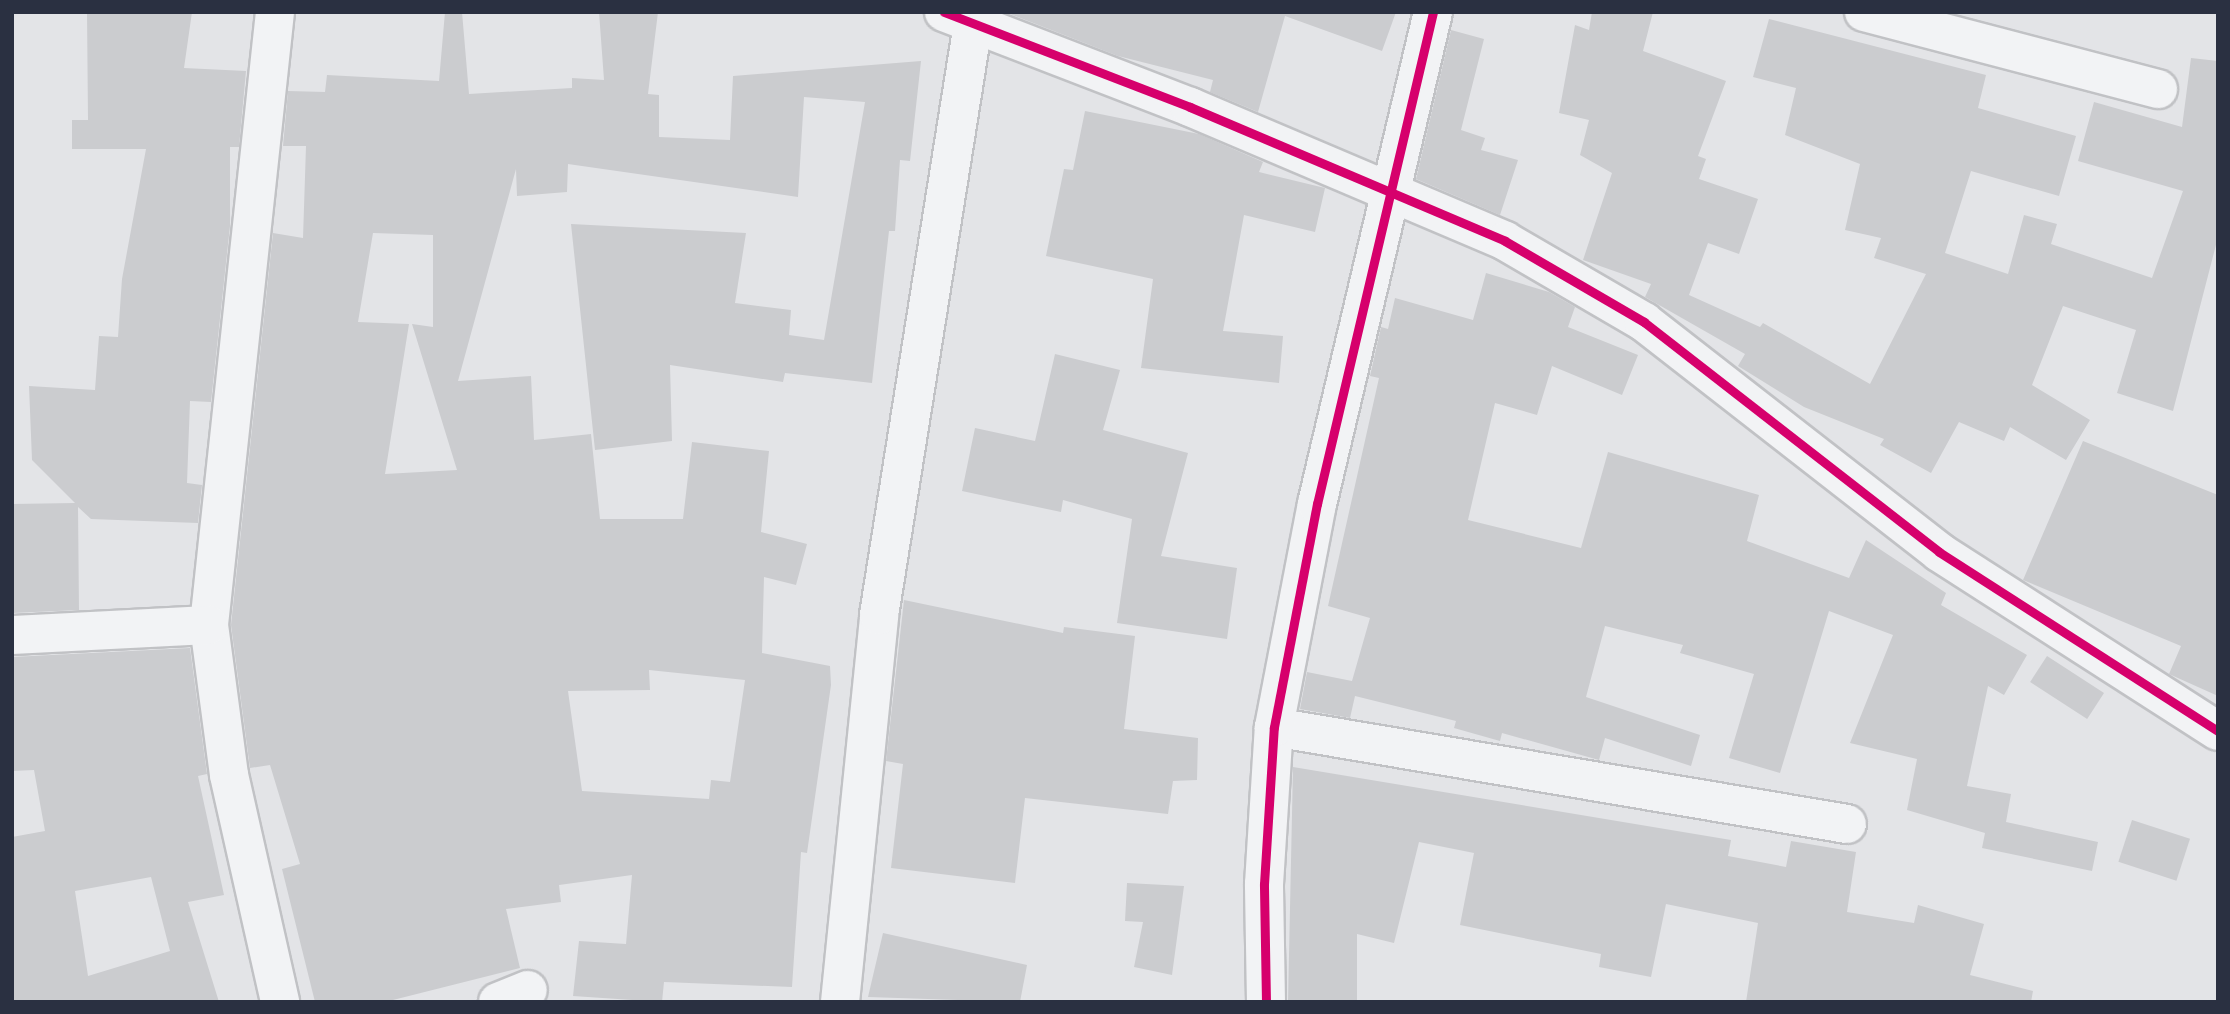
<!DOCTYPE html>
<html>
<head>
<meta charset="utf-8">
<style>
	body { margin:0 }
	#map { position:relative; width:2230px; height:1014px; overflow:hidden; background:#e3e4e7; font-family:"Nunito Sans",sans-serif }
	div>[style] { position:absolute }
	.building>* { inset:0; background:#cbcccf; transform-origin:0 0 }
	.roads { filter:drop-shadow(2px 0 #c1c2c5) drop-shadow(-2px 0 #c1c2c5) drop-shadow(0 2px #c1c2c5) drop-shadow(0 -2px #c1c2c5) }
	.minor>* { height:38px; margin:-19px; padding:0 19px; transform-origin:19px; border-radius:19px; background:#f2f3f5 }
	.cycleway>* { height:9px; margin:-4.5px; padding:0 4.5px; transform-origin:4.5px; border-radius:4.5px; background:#d6006c }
	span { translate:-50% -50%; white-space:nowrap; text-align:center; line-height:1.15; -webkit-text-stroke:5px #f1f3f7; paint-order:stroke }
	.frame { position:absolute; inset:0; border:14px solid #2a3041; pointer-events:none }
</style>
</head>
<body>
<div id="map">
	<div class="building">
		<i style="clip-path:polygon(87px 12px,192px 12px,184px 68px,246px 71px,239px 147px,230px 147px,230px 226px,211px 402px,190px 401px,187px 483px,202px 485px,198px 523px,91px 519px,78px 507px,79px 610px,12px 613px,12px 504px,75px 503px,32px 460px,29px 386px,95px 390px,99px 336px,118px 337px,122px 279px,146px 149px,72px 149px,72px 120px,88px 120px)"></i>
		<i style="clip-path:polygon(evenodd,445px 12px,462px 12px,469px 94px,572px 88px,572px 78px,604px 80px,599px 12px,658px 12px,648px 94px,659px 95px,659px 137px,730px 140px,733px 76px,921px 61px,910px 161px,900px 160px,895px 231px,889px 231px,872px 383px,785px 373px,783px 382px,670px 365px,672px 441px,595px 450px,571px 224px,746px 233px,735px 303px,791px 310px,789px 335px,824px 340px,865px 102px,804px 97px,798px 197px,568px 164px,567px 192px,517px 196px,516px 169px,458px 381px,531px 376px,534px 440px,591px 434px,600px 519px,683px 519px,692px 442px,769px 451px,761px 532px,807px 544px,796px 585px,764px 577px,762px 653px,830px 666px,831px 685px,807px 853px,801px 852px,792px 987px,664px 982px,662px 1002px,573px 996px,579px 941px,626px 944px,632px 875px,559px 885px,561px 902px,506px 909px,520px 968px,385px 1002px,315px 1002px,282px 869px,300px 864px,270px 765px,250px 768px,231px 625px,273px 233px,303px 238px,306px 146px,283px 146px,288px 91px,325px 92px,327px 75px,439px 81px,445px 12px,373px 233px,433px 235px,433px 327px,412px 324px,457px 470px,385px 474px,409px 324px,358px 322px,373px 233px,445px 12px,649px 670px,745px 680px,730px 782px,711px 780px,709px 799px,582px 791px,568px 691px,650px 690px,649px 670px)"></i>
		<i style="clip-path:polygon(1005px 12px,1396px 12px,1382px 51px,1285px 16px,1258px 112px,1210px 92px,1213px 80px,1118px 56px)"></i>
		<i style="clip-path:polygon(1592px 12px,1653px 12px,1643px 51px,1726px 81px,1698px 156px,1706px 159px,1699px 179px,1758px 199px,1739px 254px,1708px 243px,1689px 295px,1760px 327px,1763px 323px,1870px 384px,1926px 274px,1874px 258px,1881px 238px,1845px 230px,1860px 164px,1785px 135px,1796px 88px,1753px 77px,1769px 19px,1986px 75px,1978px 108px,2076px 136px,2059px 196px,1971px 171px,1945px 253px,2008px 274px,2024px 215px,2057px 224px,2051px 244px,2152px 278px,2183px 191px,2078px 161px,2094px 102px,2182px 127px,2191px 58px,2218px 61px,2218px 237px,2173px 411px,2117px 393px,2136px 330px,2063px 306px,2032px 385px,2090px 420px,2066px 460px,2010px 427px,2004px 441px,1959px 422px,1931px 473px,1880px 445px,1884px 439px,1804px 407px,1738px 366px,1745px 354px,1645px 297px,1651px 284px,1583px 260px,1612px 173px,1580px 155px,1589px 120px,1559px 113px,1575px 25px,1589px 30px)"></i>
		<i style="clip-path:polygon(1451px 30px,1484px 39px,1461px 130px,1485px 138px,1481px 150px,1518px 160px,1500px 215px,1416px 179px)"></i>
		<i style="clip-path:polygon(1085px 111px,1199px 134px,1263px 162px,1259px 172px,1325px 188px,1315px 232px,1244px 215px,1223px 331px,1283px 336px,1279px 383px,1141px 368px,1153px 279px,1046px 256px,1064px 169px,1073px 170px)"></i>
		<i style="clip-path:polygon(1486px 273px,1549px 292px,1575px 307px,1568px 327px,1638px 355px,1622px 395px,1552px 366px,1537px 415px,1495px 403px,1468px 520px,1581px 548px,1608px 452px,1759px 495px,1747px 541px,1849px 578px,1866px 540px,1946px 593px,1941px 605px,2027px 655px,2004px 695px,1988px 686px,1967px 786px,2011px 794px,2006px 822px,2098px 842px,2092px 871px,1982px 848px,1985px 833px,1907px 810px,1917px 759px,1850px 743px,1893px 635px,1829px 611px,1780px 773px,1729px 758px,1754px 674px,1680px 653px,1683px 645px,1605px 626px,1586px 697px,1700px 735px,1691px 766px,1605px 738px,1599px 760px,1502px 733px,1500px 741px,1454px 728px,1456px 721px,1355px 696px,1350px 718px,1300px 709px,1307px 672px,1352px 681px,1370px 618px,1328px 606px,1379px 378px,1370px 376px,1381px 327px,1388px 329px,1395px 298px,1473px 320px)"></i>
		<i style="clip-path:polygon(1055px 354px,1120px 370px,1103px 430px,1188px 453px,1161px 556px,1237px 568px,1227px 639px,1117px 623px,1132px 519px,1063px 500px,1061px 512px,962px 491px,975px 428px,1035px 441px)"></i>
		<i style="clip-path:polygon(2083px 441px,2218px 495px,2218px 696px,2169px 674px,2181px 646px,2023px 580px)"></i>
		<i style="clip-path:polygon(904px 600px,1063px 633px,1064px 627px,1135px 636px,1124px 729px,1198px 738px,1197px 780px,1173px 781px,1168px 814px,1025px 798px,1015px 883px,891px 868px,903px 764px,886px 761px)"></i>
		<i style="clip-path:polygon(evenodd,190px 648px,207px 774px,198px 776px,224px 895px,188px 902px,219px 1002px,12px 1002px,12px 837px,45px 831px,34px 770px,12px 771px,12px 657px,190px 648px,151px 877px,170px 951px,88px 976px,75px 891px,151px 877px)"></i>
		<i style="left:2047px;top:656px;width:68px;height:31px;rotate:33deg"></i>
		<i style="clip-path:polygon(1293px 767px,1731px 840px,1728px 856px,1786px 867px,1791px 841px,1856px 852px,1847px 912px,1914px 923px,1918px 905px,1984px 924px,1970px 975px,2033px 991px,2031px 1002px,1746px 1002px,1758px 923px,1666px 904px,1651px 977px,1599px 967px,1601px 954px,1460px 925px,1474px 853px,1419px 842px,1394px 943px,1357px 934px,1357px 1002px,1288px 1002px)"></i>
		<i style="left:2132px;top:820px;width:61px;height:44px;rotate:18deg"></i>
		<i style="clip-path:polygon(1127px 883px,1184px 886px,1172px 975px,1134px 967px,1143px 922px,1125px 921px)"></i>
		<i style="clip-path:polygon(883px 933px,1027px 965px,1020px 1002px,868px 997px)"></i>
	</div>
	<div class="roads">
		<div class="minor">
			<i style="left:275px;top:12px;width:617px;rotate:96.15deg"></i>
			<i style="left:209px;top:625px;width:151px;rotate:82.4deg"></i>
			<i style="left:229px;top:775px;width:233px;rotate:77.3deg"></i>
			<i style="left:944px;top:12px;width:264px;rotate:21.1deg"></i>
			<i style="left:1190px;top:107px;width:342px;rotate:23deg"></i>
			<i style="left:1505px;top:241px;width:161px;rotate:30.2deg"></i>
			<i style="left:1644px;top:322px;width:374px;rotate:37.9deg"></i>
			<i style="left:1939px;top:552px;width:331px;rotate:32.7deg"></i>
			<i style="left:1864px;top:12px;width:304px;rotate:14.7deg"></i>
			<i style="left:12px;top:635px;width:197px;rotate:-2.9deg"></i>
			<i style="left:1274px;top:727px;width:581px;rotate:9.61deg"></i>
			<i style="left:498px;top:1002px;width:32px;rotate:-22deg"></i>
			<i style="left:840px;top:1002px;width:389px;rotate:-84.2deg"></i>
			<i style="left:879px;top:615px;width:598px;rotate:-80.96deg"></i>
			<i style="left:1266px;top:1002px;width:118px;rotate:-91deg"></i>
			<i style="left:1264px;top:884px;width:157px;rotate:-86.4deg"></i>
			<i style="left:1274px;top:727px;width:227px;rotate:-79.1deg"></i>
			<i style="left:1317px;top:504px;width:505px;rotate:-76.73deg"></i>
		</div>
	</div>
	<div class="cycleway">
		<i style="left:944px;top:12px;width:264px;rotate:21.1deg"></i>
		<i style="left:1190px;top:107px;width:342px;rotate:23deg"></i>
		<i style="left:1505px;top:241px;width:161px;rotate:30.2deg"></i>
		<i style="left:1644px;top:322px;width:374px;rotate:37.9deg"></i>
		<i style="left:1939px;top:552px;width:331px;rotate:32.7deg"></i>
		<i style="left:1266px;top:1002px;width:118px;rotate:-91deg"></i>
		<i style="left:1264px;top:884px;width:157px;rotate:-86.4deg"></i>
		<i style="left:1274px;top:727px;width:227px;rotate:-79.1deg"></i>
		<i style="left:1317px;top:504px;width:505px;rotate:-76.73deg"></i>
	</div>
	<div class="frame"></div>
</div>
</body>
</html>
